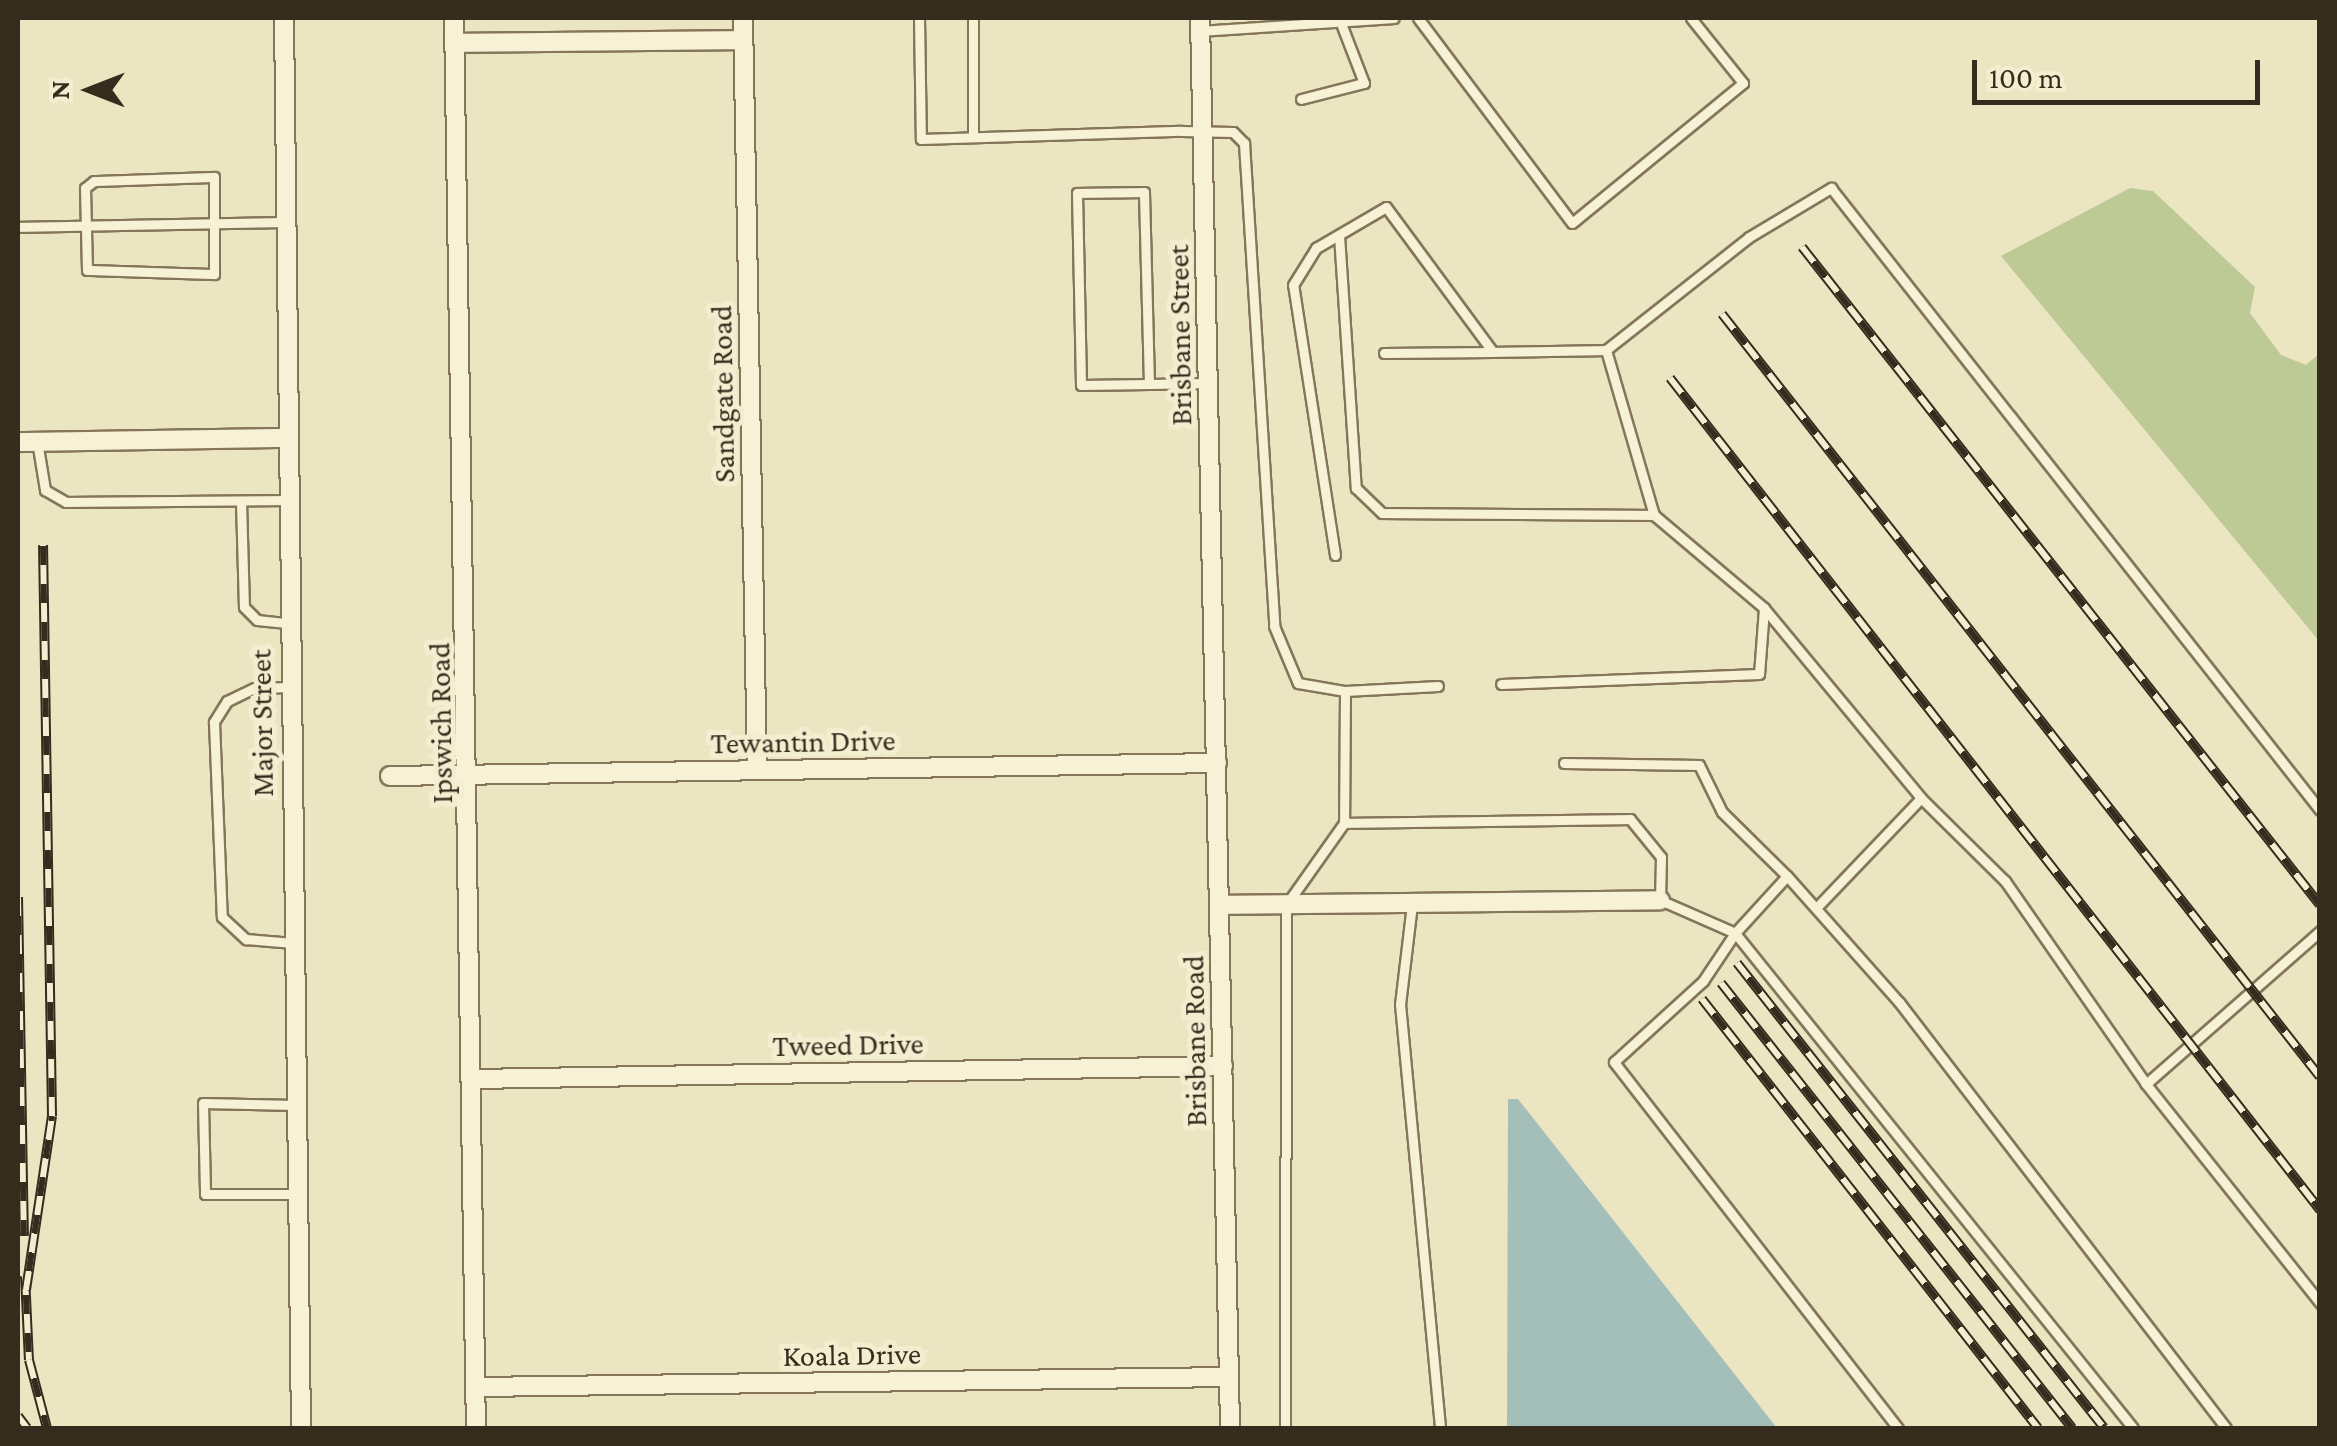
<!DOCTYPE html>
<html>
<head>
<meta charset="utf-8">
<style>
	body { margin:0 }
	#map { position:relative; width:2337px; height:1446px; overflow:hidden; background:#ece5c2; font-family:"Crimson Pro",serif }
	div>[style] { position:absolute }
	.green>* { inset:0; background:#beca96 }
	.water>* { inset:0; background:#a4bfba }
	.roads { filter:drop-shadow(2px 0 #85765a) drop-shadow(-2px 0 #85765a) drop-shadow(0 2px #85765a) drop-shadow(0 -2px #85765a) }
	.lane>* { height:9px; margin:-4.5px; padding:0 4.5px; transform-origin:4.5px; border-radius:4.5px; background:#f7f1d5 }
	.street>* { height:18px; margin:-9px; padding:0 9px; transform-origin:9px; border-radius:9px; background:#f7f1d5 }
	.rail>* { height:10px; margin-top:-5px; transform-origin:0; background:repeating-linear-gradient(90deg,#f4eed1 0 19px,#352c1e 0 38px); box-sizing:border-box; border-block:2px solid #352c1e }
	span { translate:-50% -50%; white-space:nowrap; text-align:center; line-height:1.15; -webkit-text-stroke:10px #f4eed1; paint-order:stroke }
	.street-label { font-size:30px; color:#352c1e }
	.frame { position:absolute; inset:0; border:20px solid #352c1e; pointer-events:none }
	.north { position:absolute; left:40px; top:40px; width:100px; height:100px; -webkit-text-stroke:8px #f4eed1; paint-order:stroke; rotate:270deg; font-size:28px; font-weight:700; line-height:40px; text-align:center; color:#352c1e }
	.north::after { content:''; display:block; margin:auto; width:35px; height:45px; background:#352c1e; clip-path:polygon(50% 0,100% 100%,50% 72%,0 100%) }
	.scale { position:absolute; left:1972px; top:60px; width:288px; height:45px; box-sizing:border-box; border:5px solid #352c1e; border-top:0; padding-left:12px; font-size:30px; line-height:35px; white-space:nowrap; color:#352c1e; -webkit-text-stroke:8px #f4eed1; paint-order:stroke }
</style>
</head>
<body>
<div id="map">
	<div class="green">
		<i style="clip-path:polygon(2130px 188px,2153px 191px,2255px 287px,2250px 313px,2281px 355px,2306px 365px,2319px 354px,2319px 641px,2001px 256px)"></i>
	</div>
	<div class="water">
		<i style="clip-path:polygon(1508px 1099px,1518px 1099px,1777px 1428px,1507px 1428px)"></i>
	</div>
	<div class="roads">
		<div class="lane">
			<i style="left:919px;top:18px;width:121px;rotate:89.1deg"></i>
			<i style="left:921px;top:139px;width:260px;rotate:-1.8deg"></i>
			<i style="left:1181px;top:131px;width:52px;rotate:1.1deg"></i>
			<i style="left:1233px;top:132px;width:16px;rotate:45deg"></i>
			<i style="left:1244px;top:143px;width:484px;rotate:86.4deg"></i>
			<i style="left:1274px;top:626px;width:62px;rotate:67.2deg"></i>
			<i style="left:1298px;top:683px;width:48px;rotate:9.7deg"></i>
			<i style="left:1345px;top:691px;width:132px;rotate:90.4deg"></i>
			<i style="left:973px;top:18px;width:116px;rotate:90deg"></i>
			<i style="left:1418px;top:18px;width:256px;rotate:53.1deg"></i>
			<i style="left:1572px;top:223px;width:221px;rotate:-39.3deg"></i>
			<i style="left:1743px;top:83px;width:83px;rotate:-128.7deg"></i>
			<i style="left:1200px;top:31px;width:194px;rotate:-3.8deg"></i>
			<i style="left:1301px;top:99px;width:65px;rotate:-14.3deg"></i>
			<i style="left:1364px;top:83px;width:61px;rotate:-111.1deg"></i>
			<i style="left:214px;top:177px;width:97px;rotate:90deg"></i>
			<i style="left:214px;top:274px;width:127px;rotate:-178.2deg"></i>
			<i style="left:87px;top:270px;width:82px;rotate:-91.4deg"></i>
			<i style="left:85px;top:188px;width:11px;rotate:-38deg"></i>
			<i style="left:94px;top:181px;width:120px;rotate:-1.9deg"></i>
			<i style="left:18px;top:227px;width:262px;rotate:-1.1deg"></i>
			<i style="left:1339px;top:235px;width:254px;rotate:86.2deg"></i>
			<i style="left:1356px;top:488px;width:36px;rotate:44deg"></i>
			<i style="left:1382px;top:513px;width:272px;rotate:0.4deg"></i>
			<i style="left:1654px;top:515px;width:144px;rotate:40.2deg"></i>
			<i style="left:1764px;top:608px;width:66px;rotate:94.3deg"></i>
			<i style="left:1759px;top:674px;width:258px;rotate:177.8deg"></i>
			<i style="left:1606px;top:350px;width:172px;rotate:73.8deg"></i>
			<i style="left:1384px;top:353px;width:109px;rotate:-0.5deg"></i>
			<i style="left:1149px;top:384px;width:192px;rotate:-91.5deg"></i>
			<i style="left:1144px;top:192px;width:67px;rotate:179.1deg"></i>
			<i style="left:1077px;top:193px;width:192px;rotate:88.8deg"></i>
			<i style="left:1081px;top:385px;width:68px;rotate:-0.8deg"></i>
			<i style="left:1149px;top:384px;width:59px;rotate:-1deg"></i>
			<i style="left:37px;top:441px;width:50px;rotate:80.7deg"></i>
			<i style="left:45px;top:490px;width:24px;rotate:30deg"></i>
			<i style="left:66px;top:502px;width:220px;rotate:-0.5deg"></i>
			<i style="left:241px;top:501px;width:106px;rotate:88.4deg"></i>
			<i style="left:244px;top:607px;width:18px;rotate:45deg"></i>
			<i style="left:257px;top:620px;width:30px;rotate:6deg"></i>
			<i style="left:1335px;top:555px;width:273px;rotate:-98.8deg"></i>
			<i style="left:1293px;top:285px;width:44px;rotate:-58.1deg"></i>
			<i style="left:1316px;top:248px;width:81px;rotate:-30.4deg"></i>
			<i style="left:1386px;top:207px;width:180px;rotate:53.6deg"></i>
			<i style="left:1493px;top:352px;width:113px;rotate:-1deg"></i>
			<i style="left:1606px;top:350px;width:182px;rotate:-38.3deg"></i>
			<i style="left:1749px;top:237px;width:96px;rotate:-30.9deg"></i>
			<i style="left:1831px;top:188px;width:791px;rotate:51.83deg"></i>
			<i style="left:1764px;top:608px;width:246px;rotate:50.4deg"></i>
			<i style="left:1921px;top:798px;width:118px;rotate:44.7deg"></i>
			<i style="left:2005px;top:881px;width:247px;rotate:55.2deg"></i>
			<i style="left:2146px;top:1084px;width:280px;rotate:51.5deg"></i>
			<i style="left:288px;top:687px;width:34px;rotate:178deg"></i>
			<i style="left:254px;top:688px;width:30px;rotate:154deg"></i>
			<i style="left:227px;top:701px;width:25px;rotate:122deg"></i>
			<i style="left:214px;top:722px;width:195px;rotate:87.7deg"></i>
			<i style="left:222px;top:917px;width:33px;rotate:43deg"></i>
			<i style="left:246px;top:939px;width:47px;rotate:4.9deg"></i>
			<i style="left:1345px;top:691px;width:93px;rotate:-3.1deg"></i>
			<i style="left:1564px;top:763px;width:135px;rotate:0.8deg"></i>
			<i style="left:1699px;top:765px;width:52px;rotate:63.9deg"></i>
			<i style="left:1722px;top:812px;width:91px;rotate:44.6deg"></i>
			<i style="left:1787px;top:876px;width:77px;rotate:132.4deg"></i>
			<i style="left:1735px;top:933px;width:635px;rotate:51.2deg"></i>
			<i style="left:1787px;top:876px;width:169px;rotate:48.4deg"></i>
			<i style="left:1899px;top:1002px;width:537px;rotate:52.49deg"></i>
			<i style="left:1412px;top:904px;width:101px;rotate:96.8deg"></i>
			<i style="left:1400px;top:1004px;width:426px;rotate:84.6deg"></i>
			<i style="left:1816px;top:908px;width:152px;rotate:-46.3deg"></i>
			<i style="left:2146px;top:1084px;width:232px;rotate:-41.3deg"></i>
			<i style="left:295px;top:1105px;width:92px;rotate:-178.8deg"></i>
			<i style="left:203px;top:1103px;width:91px;rotate:88.7deg"></i>
			<i style="left:205px;top:1194px;width:91px"></i>
			<i style="left:1285px;top:1428px;width:523px;rotate:-89.89deg"></i>
			<i style="left:1286px;top:905px;width:100px;rotate:-54.7deg"></i>
			<i style="left:1344px;top:823px;width:286px;rotate:-0.8deg"></i>
			<i style="left:1630px;top:819px;width:49px;rotate:50.8deg"></i>
			<i style="left:1661px;top:857px;width:43px;rotate:91.3deg"></i>
			<i style="left:1660px;top:900px;width:82px;rotate:23.7deg"></i>
			<i style="left:1735px;top:933px;width:58px;rotate:123.7deg"></i>
			<i style="left:1703px;top:981px;width:120px;rotate:137.7deg"></i>
			<i style="left:1614px;top:1062px;width:463px;rotate:52.2deg"></i>
		</div>
		<div class="street">
			<i style="left:284px;top:18px;width:1410px;rotate:89.31deg"></i>
			<i style="left:454px;top:18px;width:1410px;rotate:89.11deg"></i>
			<i style="left:743px;top:18px;width:752px;rotate:88.93deg"></i>
			<i style="left:1200px;top:18px;width:1410px;rotate:88.78deg"></i>
			<i style="left:454px;top:43px;width:289px;rotate:-0.6deg"></i>
			<i style="left:18px;top:442px;width:266px;rotate:-0.9deg"></i>
			<i style="left:390px;top:776px;width:827px;rotate:-0.9deg"></i>
			<i style="left:1219px;top:905px;width:441px;rotate:-0.6deg"></i>
			<i style="left:474px;top:1079px;width:749px;rotate:-0.99deg"></i>
			<i style="left:476px;top:1387px;width:753px;rotate:-0.76deg"></i>
		</div>
	</div>
	<div class="rail">
		<i style="left:1802px;top:247px;width:837px;rotate:51.79deg"></i>
		<i style="left:1722px;top:314px;width:969px;rotate:51.91deg"></i>
		<i style="left:1670px;top:378px;width:1056px;rotate:52deg"></i>
		<i style="left:18px;top:897px;width:339px;rotate:89deg"></i>
		<i style="left:1737px;top:963px;width:592px;rotate:51.72deg"></i>
		<i style="left:1721px;top:983px;width:567px;rotate:51.73deg"></i>
		<i style="left:1702px;top:999px;width:545px;rotate:51.93deg"></i>
		<i style="left:25px;top:1276px;width:84px;rotate:87.3deg"></i>
		<i style="left:29px;top:1360px;width:70px;rotate:75.2deg"></i>
		<i style="left:26px;top:1290px;width:176px;rotate:-81.5deg"></i>
		<i style="left:52px;top:1116px;width:571px;rotate:-90.9deg"></i>
		<i style="left:18px;top:1416px;width:15px;rotate:53deg"></i>
	</div>
	<div class="street-label">
		<span style="left:1180px;top:335px;rotate:-91deg">Brisbane Street</span>
		<span style="left:723px;top:394px;rotate:-91deg">Sandgate Road</span>
		<span style="left:262px;top:723px;rotate:-91deg">Major Street</span>
		<span style="left:441px;top:723px;rotate:-91deg">Ipswich Road</span>
		<span style="left:803px;top:742px;rotate:-1deg">Tewantin Drive</span>
		<span style="left:1195px;top:1041px;rotate:-91deg">Brisbane Road</span>
		<span style="left:848px;top:1045px;rotate:-1deg">Tweed Drive</span>
		<span style="left:852px;top:1355px;rotate:-1deg">Koala Drive</span>
	</div>
	<div class="frame"></div>
	<div class="north">N</div>
	<div class="scale">100 m</div>
</div>
</body>
</html>
